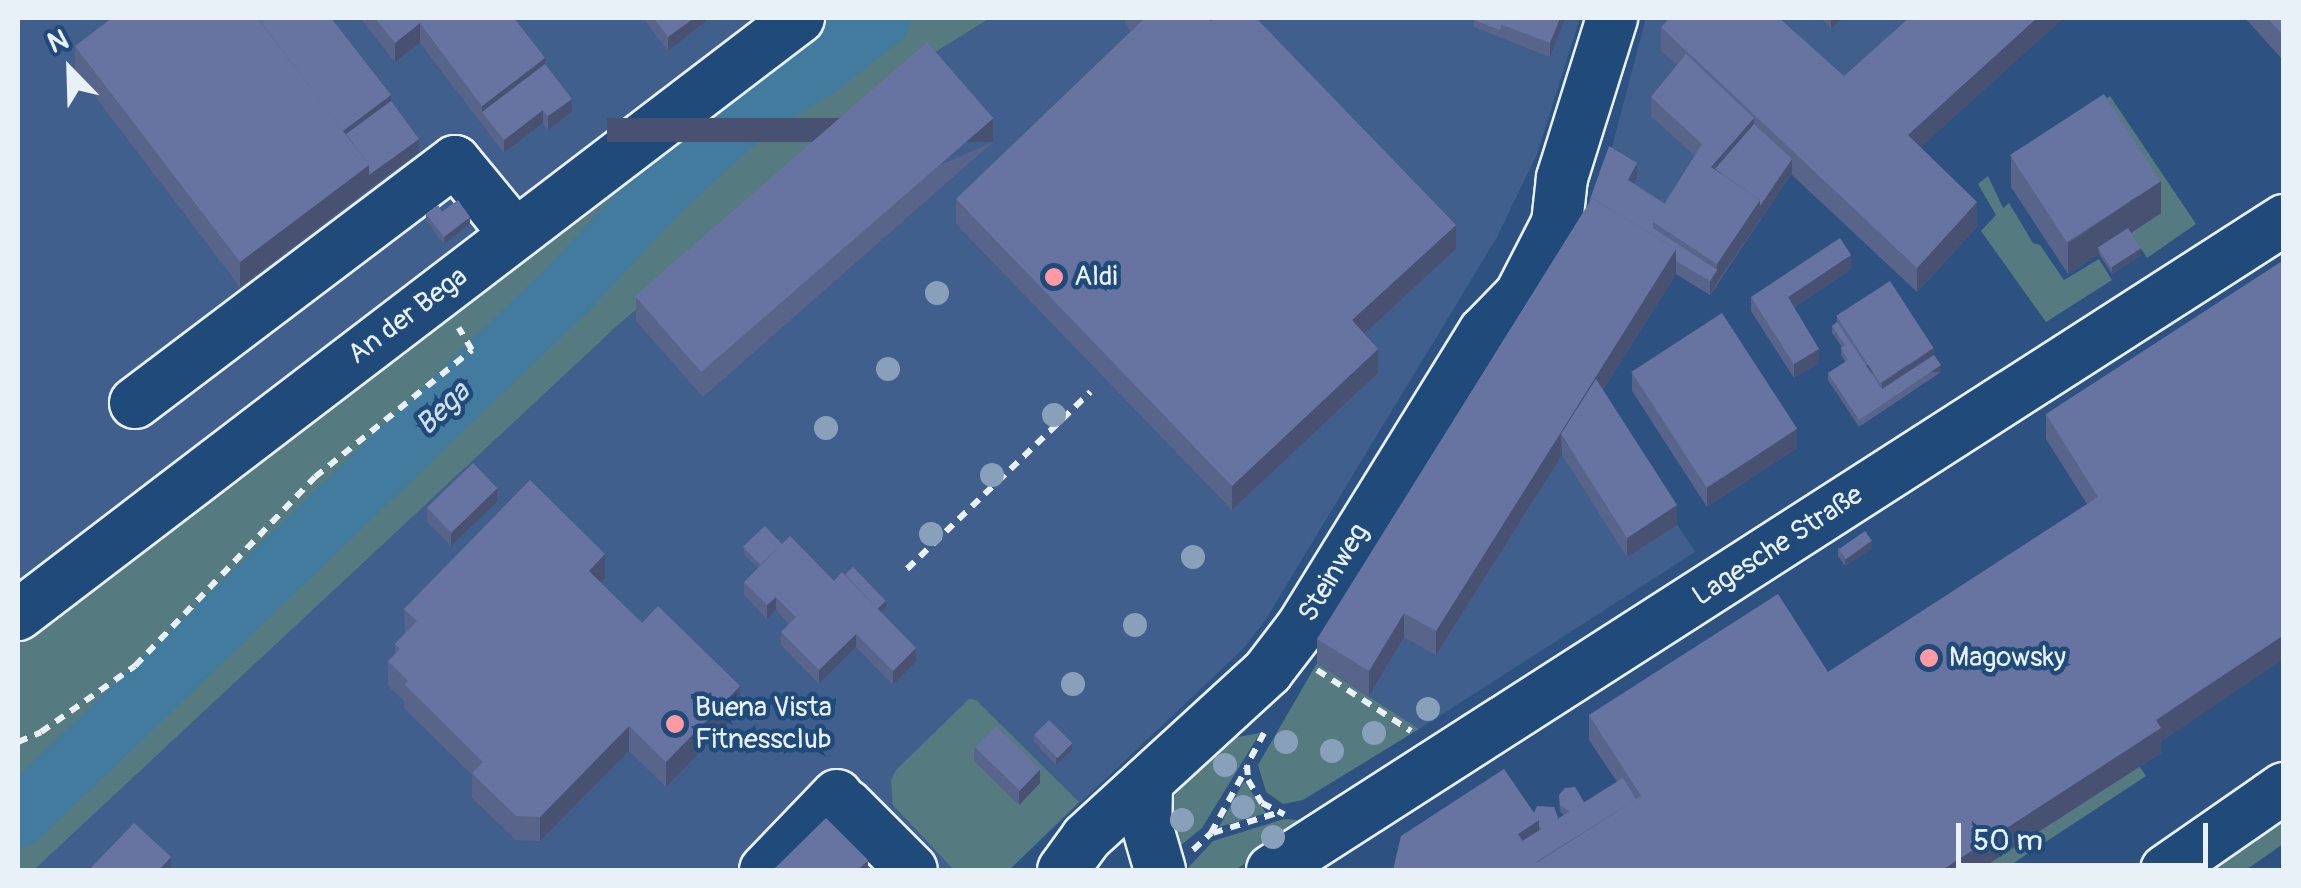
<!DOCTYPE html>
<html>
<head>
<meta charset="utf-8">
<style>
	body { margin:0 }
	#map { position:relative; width:2301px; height:888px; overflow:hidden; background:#2d5282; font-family:Pangolin,sans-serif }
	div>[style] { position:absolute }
	.built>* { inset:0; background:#415f8d }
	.green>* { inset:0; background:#557a80 }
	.river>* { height:60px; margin:-30px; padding:0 30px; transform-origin:30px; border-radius:30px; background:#437b9e }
	.path>* { height:6px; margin-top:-3px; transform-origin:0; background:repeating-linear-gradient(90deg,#e8f1f8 0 10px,transparent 0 18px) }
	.roads { filter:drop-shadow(2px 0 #e8f1f8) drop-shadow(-2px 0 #e8f1f8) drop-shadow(0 2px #e8f1f8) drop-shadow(0 -2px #e8f1f8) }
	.minor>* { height:50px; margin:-25px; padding:0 25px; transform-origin:25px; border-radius:25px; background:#1f4a7a }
	.trees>* { width:24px; height:24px; margin:-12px; border-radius:50%; background:#88a0b9 }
	.wall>* { inset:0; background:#59648a }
	.shaded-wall>* { inset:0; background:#485171; transform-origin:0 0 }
	.building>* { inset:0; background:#6774a1; transform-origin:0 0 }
	.dots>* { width:28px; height:28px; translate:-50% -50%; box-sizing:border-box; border:5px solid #1f4a7a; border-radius:50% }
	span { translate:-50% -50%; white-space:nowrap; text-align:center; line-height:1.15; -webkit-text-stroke:9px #1f4a7a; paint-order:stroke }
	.poi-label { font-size:28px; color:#e8f1f8 }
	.left { translate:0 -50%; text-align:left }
	.street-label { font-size:28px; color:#e8f1f8 }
	.water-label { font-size:30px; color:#cfdfea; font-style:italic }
	.frame { position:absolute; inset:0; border:20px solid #e8f1f8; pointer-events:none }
	.north { position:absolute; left:20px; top:20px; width:100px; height:100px; -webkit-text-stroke:8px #1f4a7a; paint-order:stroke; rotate:337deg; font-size:28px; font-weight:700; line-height:40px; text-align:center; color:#e8f1f8 }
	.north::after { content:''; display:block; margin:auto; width:35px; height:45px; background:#e8f1f8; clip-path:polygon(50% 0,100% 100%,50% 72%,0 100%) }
	.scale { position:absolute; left:1956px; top:823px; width:252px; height:45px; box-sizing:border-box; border:5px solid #e8f1f8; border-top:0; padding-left:12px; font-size:30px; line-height:35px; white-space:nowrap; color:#e8f1f8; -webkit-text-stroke:8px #1f4a7a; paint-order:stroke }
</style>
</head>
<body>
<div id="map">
	<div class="built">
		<i style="clip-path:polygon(18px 18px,772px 18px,18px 606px)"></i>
		<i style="clip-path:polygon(990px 18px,1580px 18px,1537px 154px,1497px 237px,1264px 622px,1243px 649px,1009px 870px,34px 870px,617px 326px,923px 60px)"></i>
		<i style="clip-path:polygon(1646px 18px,1950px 18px,1792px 173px,1710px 295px,1676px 274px,1596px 398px,1695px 552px,1419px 729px,1317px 663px,1592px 223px)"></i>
	</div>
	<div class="green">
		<i style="clip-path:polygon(816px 18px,990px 18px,923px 60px,617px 326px,34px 870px,18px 870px,18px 633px)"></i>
		<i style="clip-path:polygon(2110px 96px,2196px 224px,2147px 258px,2131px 233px,2161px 213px,2054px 131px)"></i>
		<i style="clip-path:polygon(1988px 176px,2003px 208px,2009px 203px,2033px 243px,2040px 245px,2064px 280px,2099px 259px,2112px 280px,2046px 322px,1981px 231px,1996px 215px,1978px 184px)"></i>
		<i style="clip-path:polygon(1317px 663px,1419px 729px,1303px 800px,1283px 804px,1266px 792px,1258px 765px)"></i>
		<i style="clip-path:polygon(969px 699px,976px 700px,1079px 802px,1009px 870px,954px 870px,893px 805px,891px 780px,896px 770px)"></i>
		<i style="clip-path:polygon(1260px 733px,1202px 828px,1169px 855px,1166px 823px,1173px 798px,1186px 781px,1232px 738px)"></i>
		<i style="clip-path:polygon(2139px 766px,2146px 776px,2003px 870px,1979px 870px)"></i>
		<i style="clip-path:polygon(1244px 781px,1266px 813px,1219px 827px)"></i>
		<i style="clip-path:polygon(2283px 818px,2283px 844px,2246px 870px,2208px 870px)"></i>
		<i style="clip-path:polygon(1284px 819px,1311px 821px,1235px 870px,1186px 870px,1213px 841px)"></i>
	</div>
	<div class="river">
		<i style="left:18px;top:818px;width:763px;rotate:-43.89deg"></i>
		<i style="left:568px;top:289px;width:136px;rotate:-46.8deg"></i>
		<i style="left:661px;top:190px;width:113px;rotate:-42.5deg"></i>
		<i style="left:744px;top:114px;width:91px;rotate:-32.5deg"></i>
		<i style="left:821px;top:65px;width:76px;rotate:-38.1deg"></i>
	</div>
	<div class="path">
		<i style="left:907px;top:569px;width:255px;rotate:-44deg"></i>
		<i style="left:1317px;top:670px;width:112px;rotate:33deg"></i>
		<i style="left:1264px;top:733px;width:36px;rotate:118deg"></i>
		<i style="left:1247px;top:765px;width:15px;rotate:86deg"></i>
		<i style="left:1248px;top:780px;width:27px;rotate:59deg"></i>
		<i style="left:1262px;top:803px;width:25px;rotate:27deg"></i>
		<i style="left:18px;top:742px;width:25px;rotate:-23deg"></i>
		<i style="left:41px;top:732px;width:115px;rotate:-35.1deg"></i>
		<i style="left:135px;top:666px;width:261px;rotate:-46.4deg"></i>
		<i style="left:315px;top:477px;width:202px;rotate:-39deg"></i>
		<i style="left:472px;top:350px;width:26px;rotate:-121deg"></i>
		<i style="left:1213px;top:833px;width:67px;rotate:-17.4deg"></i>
		<i style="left:1193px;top:850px;width:25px;rotate:-43deg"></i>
		<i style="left:1211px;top:833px;width:73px;rotate:-61.3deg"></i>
	</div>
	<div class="roads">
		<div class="minor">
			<i style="left:135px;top:403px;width:401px;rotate:-37.1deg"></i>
			<i style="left:455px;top:161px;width:94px;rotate:50.6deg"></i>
			<i style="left:18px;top:615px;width:983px;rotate:-37.39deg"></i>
			<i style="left:1147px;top:783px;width:39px;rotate:91deg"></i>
			<i style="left:1146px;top:822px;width:50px;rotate:73.7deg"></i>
			<i style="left:846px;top:804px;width:93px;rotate:45deg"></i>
			<i style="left:765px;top:870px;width:104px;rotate:-46.2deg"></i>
			<i style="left:1063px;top:870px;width:39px;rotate:-54deg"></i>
			<i style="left:1086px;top:838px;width:247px;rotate:-42.5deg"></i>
			<i style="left:1268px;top:671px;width:54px;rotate:-52.5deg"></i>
			<i style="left:1301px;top:628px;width:348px;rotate:-58.3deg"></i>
			<i style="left:1484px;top:332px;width:52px;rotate:-45.8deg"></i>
			<i style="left:1520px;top:295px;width:81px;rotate:-62.8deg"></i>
			<i style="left:1557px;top:223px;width:45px;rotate:-83.7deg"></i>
			<i style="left:1562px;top:178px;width:168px;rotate:-72.6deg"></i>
			<i style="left:1272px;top:870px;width:1203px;rotate:-32.71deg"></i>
			<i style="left:2166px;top:870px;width:144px;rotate:-34.8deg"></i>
		</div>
	</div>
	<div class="trees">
		<i style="left:937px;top:293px"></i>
		<i style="left:888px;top:369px"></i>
		<i style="left:1054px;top:415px"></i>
		<i style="left:826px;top:428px"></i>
		<i style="left:992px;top:475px"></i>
		<i style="left:931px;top:534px"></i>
		<i style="left:1193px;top:557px"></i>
		<i style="left:1135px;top:625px"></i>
		<i style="left:1073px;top:684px"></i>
		<i style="left:1428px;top:709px"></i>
		<i style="left:1374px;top:733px"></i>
		<i style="left:1286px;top:742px"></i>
		<i style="left:1332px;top:751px"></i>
		<i style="left:1225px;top:765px"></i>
		<i style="left:1243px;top:807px"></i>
		<i style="left:1182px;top:820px"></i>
		<i style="left:1273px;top:837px"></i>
	</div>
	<div class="wall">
		<i style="clip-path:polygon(360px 18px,514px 18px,545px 64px,572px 112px,548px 130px,543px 123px,504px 153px,420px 43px,395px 62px)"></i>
		<i style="clip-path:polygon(643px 18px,705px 18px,705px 22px,668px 51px)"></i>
		<i style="clip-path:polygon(1125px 18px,1208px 18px,1456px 249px,1364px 333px,1378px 373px,1232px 510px,956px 224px,956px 199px,1131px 31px,1125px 25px)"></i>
		<i style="clip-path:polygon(1565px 18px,1550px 57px,1474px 27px,1474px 20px)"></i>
		<i style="clip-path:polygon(1821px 18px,1843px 18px,1831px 29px)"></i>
		<i style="clip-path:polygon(2245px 18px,2284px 18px,2282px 59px)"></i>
		<i style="clip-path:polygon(1661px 27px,1921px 147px,1977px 227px,1917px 292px,1791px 174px,1710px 295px,1676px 274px,1603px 390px,1677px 525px,1627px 557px,1562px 455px,1436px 655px,1404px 637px,1369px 696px,1317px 663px,1317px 639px,1637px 177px,1633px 183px,1665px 204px,1695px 156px,1651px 116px,1651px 97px,1677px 65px,1661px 51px)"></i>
		<i style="clip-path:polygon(75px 46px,391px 101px,419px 152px,240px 287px,75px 70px)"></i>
		<i style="clip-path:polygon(993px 142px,703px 397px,636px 321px,636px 297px)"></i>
		<i style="clip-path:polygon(2011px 156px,2161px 213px,2131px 233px,2141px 255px,2112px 274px,2099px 254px,2068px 274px,2011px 187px)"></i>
		<i style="clip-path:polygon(426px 214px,470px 224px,444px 244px,426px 221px)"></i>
		<i style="clip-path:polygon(2284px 260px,2161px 742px,2161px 753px,1979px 870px,1393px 870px,1534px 813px,1558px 820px,1564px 815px,1560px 812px,1559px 795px,1584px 803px,1617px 782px,1589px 740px,1589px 715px,1828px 672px,2087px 504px,2046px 439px,2046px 414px)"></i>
		<i style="clip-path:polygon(1851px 269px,1794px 307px,1819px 363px,1794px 378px,1751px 311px,1751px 297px)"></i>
		<i style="clip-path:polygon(1837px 316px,1934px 355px,1941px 372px,1859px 427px,1828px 380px,1828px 373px,1845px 362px,1841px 355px,1841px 348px,1842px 347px,1832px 333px,1832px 326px,1837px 322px)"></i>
		<i style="clip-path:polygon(1632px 372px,1797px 448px,1707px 507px,1632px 391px)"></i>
		<i style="clip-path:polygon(497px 502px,451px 546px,427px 522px,427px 508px)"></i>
		<i style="clip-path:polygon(782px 544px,834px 581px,886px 608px,882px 613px,916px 662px,893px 685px,856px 647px,819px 684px,781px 645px,781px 632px,789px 624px,776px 610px,767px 619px,744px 595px,744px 582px,758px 568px,744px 554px,744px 547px)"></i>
		<i style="clip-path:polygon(1838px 548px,1872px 548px,1845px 566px,1838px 556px)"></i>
		<i style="clip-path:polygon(605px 579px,601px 583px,642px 623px,740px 711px,666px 787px,629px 751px,540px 841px,516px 840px,472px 798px,472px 775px,404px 708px,404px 701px,388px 686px,388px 661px,395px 654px,395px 644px,405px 634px,404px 609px)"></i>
		<i style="clip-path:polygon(1034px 735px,1072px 750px,1056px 765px,1034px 742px)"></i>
		<i style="clip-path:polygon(974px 747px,1040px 783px,1019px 805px,974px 761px)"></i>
	</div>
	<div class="shaded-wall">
		<i style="clip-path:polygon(694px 18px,705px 18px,705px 22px,668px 51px,668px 37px)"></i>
		<i style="clip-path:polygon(1560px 18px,1565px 18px,1565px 19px,1550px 57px,1550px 43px)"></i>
		<i style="clip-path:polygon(1831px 18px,1843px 18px,1831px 29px)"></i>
		<i style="clip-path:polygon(2037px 18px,2064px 18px,1908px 159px,1908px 135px)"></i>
		<i style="clip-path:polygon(420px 23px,420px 43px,395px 62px,395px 43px)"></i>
		<i style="left:2284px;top:33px;width:24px;height:2px;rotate:90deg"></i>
		<i style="clip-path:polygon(545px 58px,545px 78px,482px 112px,482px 106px)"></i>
		<i style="clip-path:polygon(391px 95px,391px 115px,348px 147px,341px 132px)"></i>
		<i style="clip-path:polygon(572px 99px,572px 112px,548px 130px,548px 116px)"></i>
		<i style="clip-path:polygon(543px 110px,543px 123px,504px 153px,504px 140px)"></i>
		<i style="left:993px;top:118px;width:24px;height:386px;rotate:90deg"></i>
		<i style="clip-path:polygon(1754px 118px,1754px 138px,1719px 178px,1711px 167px)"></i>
		<i style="clip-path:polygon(419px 139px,419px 152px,369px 189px,369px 175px)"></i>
		<i style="clip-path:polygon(1792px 159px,1792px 173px,1717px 283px,1717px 264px,1760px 200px)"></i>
		<i style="clip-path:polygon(1637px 163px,1637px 177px,1628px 193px,1628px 180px)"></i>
		<i style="clip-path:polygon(369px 165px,369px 189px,240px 287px,240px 262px)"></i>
		<i style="clip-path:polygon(2161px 181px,2161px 213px,2102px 252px,2098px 247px,2099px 254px,2068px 274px,2068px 243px)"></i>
		<i style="clip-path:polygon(1977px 202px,1977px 227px,1917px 292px,1917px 268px)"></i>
		<i style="clip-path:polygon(470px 217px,470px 224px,444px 244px,444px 237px)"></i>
		<i style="clip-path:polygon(1456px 225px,1456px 249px,1352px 345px,1352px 320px)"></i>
		<i style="clip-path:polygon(2141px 248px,2141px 255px,2112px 274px,2112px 267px)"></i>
		<i style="clip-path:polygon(1676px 249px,1676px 274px,1568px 446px,1561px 434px,1562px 455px,1436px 655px,1436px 631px)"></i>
		<i style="clip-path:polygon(1851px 255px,1851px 269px,1788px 311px,1788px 297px)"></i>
		<i style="clip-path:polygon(1717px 270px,1717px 283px,1710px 295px,1710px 281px)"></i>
		<i style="clip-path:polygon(1934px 348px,1934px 362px,1882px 396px,1882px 383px)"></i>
		<i style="clip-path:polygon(1378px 349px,1378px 373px,1232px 510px,1232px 486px)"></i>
		<i style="clip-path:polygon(1819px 349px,1819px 363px,1794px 378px,1794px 364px)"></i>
		<i style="left:1941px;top:365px;width:7px;height:99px;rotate:90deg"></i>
		<i style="clip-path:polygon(1797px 429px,1797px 448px,1707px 507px,1707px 488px)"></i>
		<i style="clip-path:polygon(497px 488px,497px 502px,451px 546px,451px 533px)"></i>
		<i style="clip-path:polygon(1677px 505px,1677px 525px,1627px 557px,1627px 538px)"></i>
		<i style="clip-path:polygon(1872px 541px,1872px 548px,1845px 566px,1845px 559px)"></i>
		<i style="clip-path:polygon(605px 554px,605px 579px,589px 595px,589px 571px)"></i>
		<i style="clip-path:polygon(776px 597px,776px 610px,767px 619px,767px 605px)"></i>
		<i style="clip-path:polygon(886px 601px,886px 608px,875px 619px,875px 612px)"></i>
		<i style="clip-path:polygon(1404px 613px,1404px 637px,1369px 696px,1369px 671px)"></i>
		<i style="clip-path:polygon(856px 634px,856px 647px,819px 684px,819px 670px)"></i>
		<i style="clip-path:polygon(2284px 635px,2284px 659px,2161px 742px,2161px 753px,1979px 870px,1942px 870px,2156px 720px)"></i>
		<i style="clip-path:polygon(916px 648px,916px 662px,893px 685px,893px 671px)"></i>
		<i style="clip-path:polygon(740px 686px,740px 711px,666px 787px,666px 762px)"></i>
		<i style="clip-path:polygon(629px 726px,629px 751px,540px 841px,540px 817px)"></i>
		<i style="clip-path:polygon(1072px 743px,1072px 750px,1056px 765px,1056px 758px)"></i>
		<i style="clip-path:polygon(1040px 769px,1040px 783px,1019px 805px,1019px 791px)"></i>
		<i style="clip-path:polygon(1539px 820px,1539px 845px,1524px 855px,1518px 834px)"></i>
		<i style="clip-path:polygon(171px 857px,171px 870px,159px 870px)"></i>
		<i style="clip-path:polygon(868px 860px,868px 870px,858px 870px)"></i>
	</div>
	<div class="building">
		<i style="clip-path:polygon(112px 18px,258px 18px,369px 165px,240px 262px,75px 46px)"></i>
		<i style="clip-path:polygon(258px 18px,331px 18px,391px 95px,343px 131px)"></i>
		<i style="clip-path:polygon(375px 18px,514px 18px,545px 58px,482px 106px,420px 23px,395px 43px)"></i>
		<i style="clip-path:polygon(654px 18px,694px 18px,668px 37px)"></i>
		<i style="clip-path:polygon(1142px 18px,1208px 18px,1211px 21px,1215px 18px,1256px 18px,1456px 225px,1352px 320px,1378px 349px,1232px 486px,956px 199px,1144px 19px)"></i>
		<i style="clip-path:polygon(1475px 18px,1503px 18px,1500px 30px,1474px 20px)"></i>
		<i style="clip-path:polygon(1503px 18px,1560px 18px,1550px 43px,1500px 24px)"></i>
		<i style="clip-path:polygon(1670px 18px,1779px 18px,1844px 76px,1909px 18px,2037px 18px,1908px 135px,1977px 202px,1917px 268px,1661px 27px)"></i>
		<i style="clip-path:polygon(2267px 18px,2284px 18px,2284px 33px,2282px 34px)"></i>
		<i style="left:927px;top:42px;width:101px;height:387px;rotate:49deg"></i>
		<i style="clip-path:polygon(1686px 54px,1754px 118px,1711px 167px,1760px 200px,1717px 264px,1653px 222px,1702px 144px,1651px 97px)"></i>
		<i style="clip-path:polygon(545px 64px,572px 99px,548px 116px,543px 110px,504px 140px,482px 112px)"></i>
		<i style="left:2104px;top:94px;width:104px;height:112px;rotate:57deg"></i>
		<i style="clip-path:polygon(391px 101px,419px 139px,369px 175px,369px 165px,346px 134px)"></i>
		<i style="clip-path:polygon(1754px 124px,1792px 159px,1760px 206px,1760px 200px,1715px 169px)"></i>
		<i style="clip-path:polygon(1609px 146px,1637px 163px,1628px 180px,1665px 204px,1653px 222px,1653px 228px,1717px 270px,1710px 281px,1676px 261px,1676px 249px,1592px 198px,1589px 202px)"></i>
		<i style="clip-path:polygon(1592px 198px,1676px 249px,1436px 631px,1404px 613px,1369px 671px,1317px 639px)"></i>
		<i style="clip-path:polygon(458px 200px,470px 217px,444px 237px,426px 214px,438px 205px,442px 212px)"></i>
		<i style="left:2128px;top:228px;width:24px;height:36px;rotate:57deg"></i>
		<i style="clip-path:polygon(1840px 238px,1851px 255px,1788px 297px,1819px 349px,1794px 364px,1751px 297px)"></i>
		<i style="clip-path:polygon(2284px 260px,2284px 635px,2156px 720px,2161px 728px,1942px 870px,1393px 870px,1401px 836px,1504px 769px,1539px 820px,1518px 834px,1537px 863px,1641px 796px,1589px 715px,1778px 594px,1828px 672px,2098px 497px,2046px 414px)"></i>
		<i style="left:1890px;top:281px;width:80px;height:64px;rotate:57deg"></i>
		<i style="left:1722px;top:313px;width:138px;height:108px;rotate:57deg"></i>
		<i style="clip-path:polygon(1837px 322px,1882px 389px,1934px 355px,1941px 365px,1859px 420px,1828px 373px,1848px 360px,1841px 348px,1845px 345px,1832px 326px)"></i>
		<i style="clip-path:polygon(1596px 379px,1677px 505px,1627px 538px,1561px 434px)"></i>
		<i style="left:473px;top:463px;width:35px;height:64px;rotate:46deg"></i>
		<i style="clip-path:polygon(530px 480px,605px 554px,589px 571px,642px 623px,658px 606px,740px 686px,666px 762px,629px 726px,540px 817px,516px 816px,472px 773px,483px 762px,404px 684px,408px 681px,388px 661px,400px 649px,395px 644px,417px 621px,404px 609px)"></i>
		<i style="left:765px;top:526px;width:25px;height:30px;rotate:47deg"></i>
		<i style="left:1865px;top:531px;width:12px;height:32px;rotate:55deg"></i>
		<i style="clip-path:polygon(790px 536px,834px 581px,842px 572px,916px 648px,893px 671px,856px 634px,819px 670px,781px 632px,796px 617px,776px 597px,767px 605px,744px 582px)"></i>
		<i style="left:853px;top:567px;width:47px;height:11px;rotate:46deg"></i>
		<i style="left:1049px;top:720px;width:33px;height:21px;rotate:45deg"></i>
		<i style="left:996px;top:726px;width:62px;height:30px;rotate:44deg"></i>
		<i style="left:1623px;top:778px;width:25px;height:119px;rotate:58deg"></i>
		<i style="clip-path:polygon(1575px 787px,1584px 802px,1570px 812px,1560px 805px,1559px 795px,1565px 788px)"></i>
		<i style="clip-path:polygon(1537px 806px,1554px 807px,1558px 817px,1556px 821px,1543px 829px,1539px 826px,1539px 820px,1534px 813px)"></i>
		<i style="clip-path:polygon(826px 818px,868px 860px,858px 870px,773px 870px)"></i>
		<i style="clip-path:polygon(134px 823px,171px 857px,159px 870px,89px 870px)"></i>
	</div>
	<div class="dots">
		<i style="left:1054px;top:277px;background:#ff9aa2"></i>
		<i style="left:1929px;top:658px;background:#ff9aa2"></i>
		<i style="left:675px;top:724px;background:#ff9aa2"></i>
	</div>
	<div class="poi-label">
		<span class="left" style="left:1074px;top:277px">Aldi</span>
		<span class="left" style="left:1949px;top:658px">Magowsky</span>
		<span class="left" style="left:695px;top:724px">Buena Vista<br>Fitnessclub</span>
	</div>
	<div class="street-label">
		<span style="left:408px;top:316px;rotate:-37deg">An der Bega</span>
		<span style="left:1778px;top:546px;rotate:-33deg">Lagesche Straße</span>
		<span style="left:1334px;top:573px;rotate:-59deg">Steinweg</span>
	</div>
	<div class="water-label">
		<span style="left:443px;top:409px;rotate:-44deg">Bega</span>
	</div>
	<div class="frame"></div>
	<div class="north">N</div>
	<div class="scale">50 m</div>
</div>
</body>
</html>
